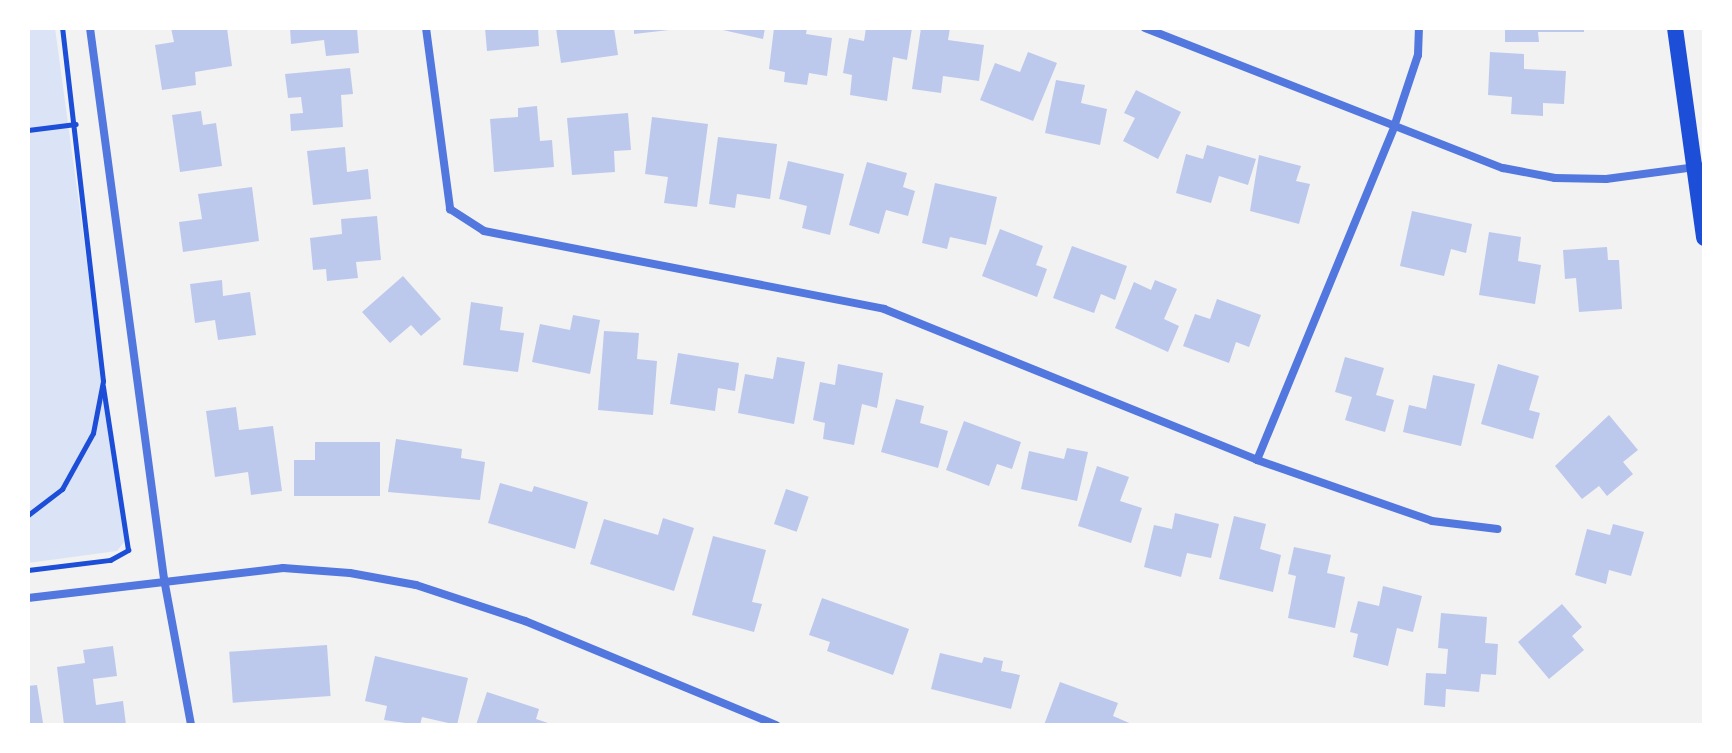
<!DOCTYPE html>
<html>
<head>
<meta charset="utf-8">
<style>
	body { margin:0 }
	#map { position:relative; width:1732px; height:753px; overflow:hidden; background:#f2f2f2; font-family:"Noto Sans",sans-serif }
	div>[style] { position:absolute }
	.green>* { inset:0; background:#dbe4f7 }
	.building>* { inset:0; background:#bdc9ec; transform-origin:0 0 }
	.path>* { height:5px; margin:-2.5px; padding:0 2.5px; transform-origin:2.5px; border-radius:2.5px; background:#1d4ed8 }
	.minor>* { height:8px; margin:-4px; padding:0 4px; transform-origin:4px; border-radius:4px; background:#5277de }
	.secondary>* { height:16px; margin:-8px; padding:0 8px; transform-origin:8px; border-radius:8px; background:#1d4ed8 }
	span { translate:-50% -50%; white-space:nowrap; text-align:center; line-height:1.15; -webkit-text-stroke:8px #fff; paint-order:stroke }
	.frame { position:absolute; inset:0; border:30px solid #fff; pointer-events:none }
</style>
</head>
<body>
<div id="map">
	<div class="green">
		<i style="clip-path:polygon(28px 28px,55px 28px,125px 541px,117px 551px,28px 563px)"></i>
	</div>
	<div class="building">
		<i style="clip-path:polygon(171px 28px,227px 28px,232px 66px,195px 72px,196px 85px,162px 90px,155px 45px,174px 42px)"></i>
		<i style="clip-path:polygon(290px 28px,357px 28px,359px 53px,326px 56px,324px 40px,291px 44px)"></i>
		<i style="clip-path:polygon(485px 28px,538px 28px,539px 46px,487px 51px)"></i>
		<i style="clip-path:polygon(556px 28px,614px 28px,618px 55px,561px 63px)"></i>
		<i style="clip-path:polygon(634px 28px,669px 28px,669px 30px,634px 34px)"></i>
		<i style="clip-path:polygon(714px 28px,765px 28px,763px 39px)"></i>
		<i style="clip-path:polygon(774px 28px,807px 28px,806px 34px,832px 38px,827px 76px,809px 73px,807px 85px,784px 82px,785px 72px,769px 69px)"></i>
		<i style="clip-path:polygon(866px 28px,912px 28px,907px 60px,893px 57px,887px 101px,850px 95px,852px 75px,843px 73px,849px 38px,864px 41px)"></i>
		<i style="clip-path:polygon(921px 28px,950px 28px,948px 40px,984px 45px,979px 81px,943px 76px,941px 93px,912px 89px)"></i>
		<i style="clip-path:polygon(1505px 28px,1584px 28px,1584px 32px,1538px 32px,1539px 42px,1505px 42px)"></i>
		<i style="clip-path:polygon(1028px 52px,1057px 63px,1033px 121px,980px 100px,995px 63px,1020px 72px)"></i>
		<i style="clip-path:polygon(1490px 52px,1524px 54px,1524px 69px,1566px 71px,1564px 104px,1543px 103px,1543px 116px,1511px 114px,1512px 97px,1488px 95px)"></i>
		<i style="clip-path:polygon(350px 68px,353px 94px,341px 95px,343px 127px,291px 131px,290px 114px,303px 113px,301px 97px,288px 98px,285px 74px)"></i>
		<i style="clip-path:polygon(1056px 80px,1085px 85px,1081px 103px,1107px 109px,1100px 145px,1045px 133px)"></i>
		<i style="clip-path:polygon(1136px 90px,1181px 112px,1158px 159px,1123px 141px,1135px 118px,1124px 113px)"></i>
		<i style="clip-path:polygon(537px 106px,540px 141px,552px 140px,554px 167px,494px 172px,490px 119px,518px 117px,518px 108px)"></i>
		<i style="clip-path:polygon(201px 111px,203px 125px,216px 123px,222px 166px,180px 172px,172px 115px)"></i>
		<i style="clip-path:polygon(628px 113px,631px 150px,614px 151px,615px 172px,572px 175px,567px 118px)"></i>
		<i style="clip-path:polygon(652px 117px,708px 124px,697px 207px,664px 203px,668px 177px,645px 174px)"></i>
		<i style="clip-path:polygon(718px 137px,777px 144px,770px 199px,737px 194px,735px 208px,709px 204px)"></i>
		<i style="clip-path:polygon(1207px 145px,1256px 159px,1248px 185px,1219px 176px,1211px 203px,1176px 193px,1186px 154px,1203px 159px)"></i>
		<i style="clip-path:polygon(345px 147px,347px 172px,368px 169px,371px 199px,313px 205px,307px 151px)"></i>
		<i style="clip-path:polygon(1259px 155px,1301px 166px,1296px 181px,1310px 184px,1299px 224px,1250px 211px)"></i>
		<i style="clip-path:polygon(788px 161px,844px 174px,830px 235px,802px 228px,807px 206px,779px 199px)"></i>
		<i style="clip-path:polygon(867px 162px,907px 173px,903px 187px,915px 191px,908px 216px,886px 210px,879px 234px,849px 225px)"></i>
		<i style="clip-path:polygon(935px 183px,997px 197px,986px 245px,950px 237px,947px 249px,922px 243px)"></i>
		<i style="clip-path:polygon(252px 187px,259px 241px,183px 252px,179px 222px,202px 219px,198px 194px)"></i>
		<i style="clip-path:polygon(1412px 211px,1472px 224px,1466px 253px,1451px 249px,1444px 276px,1400px 266px)"></i>
		<i style="clip-path:polygon(377px 216px,381px 260px,356px 262px,358px 278px,327px 281px,326px 269px,313px 270px,310px 238px,342px 234px,341px 219px)"></i>
		<i style="clip-path:polygon(1000px 229px,1043px 246px,1036px 265px,1047px 269px,1037px 297px,982px 276px)"></i>
		<i style="clip-path:polygon(1489px 232px,1521px 237px,1518px 261px,1541px 265px,1535px 304px,1479px 295px)"></i>
		<i style="clip-path:polygon(1072px 246px,1127px 266px,1115px 300px,1101px 294px,1094px 313px,1053px 298px)"></i>
		<i style="clip-path:polygon(1607px 247px,1608px 260px,1619px 260px,1622px 309px,1579px 312px,1576px 278px,1565px 279px,1563px 250px)"></i>
		<i style="clip-path:polygon(403px 276px,441px 319px,421px 336px,411px 325px,390px 343px,362px 312px)"></i>
		<i style="clip-path:polygon(222px 280px,223px 296px,250px 292px,256px 335px,218px 340px,215px 320px,195px 323px,190px 284px)"></i>
		<i style="clip-path:polygon(1155px 280px,1177px 289px,1164px 319px,1179px 326px,1168px 352px,1115px 328px,1134px 282px,1151px 290px)"></i>
		<i style="clip-path:polygon(1217px 299px,1261px 315px,1249px 347px,1236px 342px,1229px 363px,1183px 346px,1195px 314px,1210px 319px)"></i>
		<i style="clip-path:polygon(471px 302px,503px 307px,500px 330px,524px 333px,518px 372px,463px 365px)"></i>
		<i style="clip-path:polygon(573px 315px,600px 320px,590px 374px,532px 362px,540px 324px,570px 330px)"></i>
		<i style="clip-path:polygon(604px 331px,639px 333px,637px 359px,657px 361px,653px 415px,598px 410px)"></i>
		<i style="clip-path:polygon(678px 353px,739px 363px,735px 391px,718px 388px,715px 411px,670px 404px)"></i>
		<i style="clip-path:polygon(777px 357px,805px 362px,794px 424px,738px 413px,745px 374px,773px 379px)"></i>
		<i style="clip-path:polygon(1345px 357px,1384px 368px,1376px 395px,1394px 400px,1385px 432px,1345px 420px,1352px 397px,1335px 392px)"></i>
		<i style="clip-path:polygon(838px 364px,883px 373px,877px 408px,862px 404px,854px 445px,823px 439px,825px 423px,813px 420px,820px 382px,835px 385px)"></i>
		<i style="clip-path:polygon(1498px 364px,1539px 376px,1529px 410px,1540px 413px,1533px 439px,1481px 424px)"></i>
		<i style="clip-path:polygon(1433px 375px,1475px 384px,1461px 446px,1403px 432px,1409px 405px,1426px 409px)"></i>
		<i style="clip-path:polygon(896px 399px,924px 406px,920px 423px,948px 431px,938px 468px,881px 452px)"></i>
		<i style="clip-path:polygon(236px 407px,239px 430px,273px 426px,282px 491px,251px 495px,248px 472px,215px 477px,206px 411px)"></i>
		<i style="clip-path:polygon(1609px 415px,1638px 450px,1623px 462px,1633px 474px,1607px 496px,1599px 486px,1582px 499px,1555px 466px)"></i>
		<i style="clip-path:polygon(964px 421px,1021px 442px,1012px 469px,997px 464px,989px 486px,946px 470px)"></i>
		<i style="clip-path:polygon(396px 439px,462px 449px,461px 458px,485px 462px,480px 500px,388px 492px)"></i>
		<i style="clip-path:polygon(315px 442px,380px 442px,380px 496px,294px 496px,294px 460px,315px 460px)"></i>
		<i style="clip-path:polygon(1067px 448px,1088px 452px,1077px 501px,1021px 489px,1029px 451px,1064px 459px)"></i>
		<i style="clip-path:polygon(1097px 466px,1129px 477px,1120px 501px,1142px 508px,1131px 543px,1078px 526px)"></i>
		<i style="clip-path:polygon(500px 483px,532px 492px,534px 486px,588px 502px,575px 549px,488px 523px)"></i>
		<i style="left:786px;top:489px;width:24px;height:37px;rotate:19deg"></i>
		<i style="clip-path:polygon(1175px 513px,1219px 524px,1211px 558px,1187px 553px,1181px 577px,1144px 567px,1154px 525px,1172px 529px)"></i>
		<i style="clip-path:polygon(1234px 516px,1266px 524px,1260px 549px,1281px 555px,1273px 592px,1219px 579px)"></i>
		<i style="clip-path:polygon(663px 518px,694px 528px,674px 591px,590px 564px,604px 519px,658px 535px)"></i>
		<i style="clip-path:polygon(1613px 524px,1644px 532px,1631px 576px,1609px 570px,1606px 584px,1575px 575px,1587px 529px,1610px 535px)"></i>
		<i style="clip-path:polygon(713px 536px,766px 550px,752px 602px,762px 604px,754px 632px,692px 615px)"></i>
		<i style="clip-path:polygon(1294px 547px,1331px 555px,1327px 573px,1345px 577px,1335px 628px,1288px 618px,1296px 576px,1288px 574px)"></i>
		<i style="clip-path:polygon(1383px 586px,1422px 596px,1413px 632px,1397px 628px,1388px 666px,1353px 657px,1358px 634px,1350px 632px,1358px 601px,1379px 606px)"></i>
		<i style="clip-path:polygon(822px 598px,909px 629px,893px 675px,827px 651px,830px 642px,809px 635px)"></i>
		<i style="clip-path:polygon(1562px 604px,1582px 627px,1572px 636px,1584px 650px,1549px 679px,1518px 642px)"></i>
		<i style="clip-path:polygon(1441px 613px,1487px 617px,1485px 643px,1498px 644px,1496px 675px,1481px 674px,1479px 692px,1446px 689px,1445px 707px,1424px 705px,1426px 673px,1446px 674px,1448px 649px,1438px 648px)"></i>
		<i style="left:327px;top:645px;width:51px;height:98px;rotate:86deg"></i>
		<i style="clip-path:polygon(113px 646px,117px 676px,93px 679px,96px 705px,123px 701px,126px 725px,64px 725px,57px 667px,85px 663px,83px 650px)"></i>
		<i style="clip-path:polygon(940px 653px,982px 663px,984px 657px,1003px 661px,1001px 671px,1020px 675px,1011px 709px,931px 689px)"></i>
		<i style="clip-path:polygon(375px 656px,468px 678px,457px 725px,422px 717px,420px 725px,384px 720px,387px 706px,365px 701px)"></i>
		<i style="clip-path:polygon(1060px 682px,1118px 703px,1113px 716px,1134px 725px,1044px 725px)"></i>
		<i style="clip-path:polygon(37px 685px,43px 723px,28px 725px,28px 686px)"></i>
		<i style="clip-path:polygon(487px 692px,539px 709px,536px 719px,554px 725px,476px 725px)"></i>
	</div>
	<div class="path">
		<i style="left:28px;top:130px;width:48px;rotate:-7.1deg"></i>
		<i style="left:28px;top:515px;width:43px;rotate:-37.4deg"></i>
		<i style="left:62px;top:489px;width:64px;rotate:-61deg"></i>
		<i style="left:93px;top:433px;width:53px;rotate:-79.1deg"></i>
		<i style="left:103px;top:381px;width:355px;rotate:-96.6deg"></i>
		<i style="left:28px;top:570px;width:83px;rotate:-7deg"></i>
		<i style="left:110px;top:560px;width:21px;rotate:-29deg"></i>
		<i style="left:128px;top:550px;width:166px;rotate:-98.7deg"></i>
	</div>
	<div class="minor">
		<i style="left:90px;top:28px;width:556px;rotate:82.35deg"></i>
		<i style="left:164px;top:579px;width:148px;rotate:79.5deg"></i>
		<i style="left:426px;top:28px;width:183px;rotate:82.4deg"></i>
		<i style="left:450px;top:209px;width:40px;rotate:32.9deg"></i>
		<i style="left:484px;top:231px;width:408px;rotate:11deg"></i>
		<i style="left:884px;top:309px;width:402px;rotate:22deg"></i>
		<i style="left:1257px;top:460px;width:185px;rotate:19.2deg"></i>
		<i style="left:1432px;top:521px;width:66px;rotate:6.9deg"></i>
		<i style="left:1145px;top:28px;width:384px;rotate:21.4deg"></i>
		<i style="left:1503px;top:168px;width:53px;rotate:10.9deg"></i>
		<i style="left:1555px;top:178px;width:51px;rotate:1.1deg"></i>
		<i style="left:1606px;top:179px;width:99px;rotate:-7.6deg"></i>
		<i style="left:1257px;top:460px;width:360px;rotate:-67.6deg"></i>
		<i style="left:1394px;top:127px;width:76px;rotate:-71.6deg"></i>
		<i style="left:1418px;top:55px;width:27px;rotate:-88deg"></i>
		<i style="left:28px;top:598px;width:257px;rotate:-6.7deg"></i>
		<i style="left:283px;top:568px;width:67px;rotate:4.3deg"></i>
		<i style="left:350px;top:573px;width:67px;rotate:10.3deg"></i>
		<i style="left:416px;top:585px;width:115px;rotate:18.3deg"></i>
		<i style="left:525px;top:621px;width:272px;rotate:22.5deg"></i>
	</div>
	<div class="secondary">
		<i style="left:1675px;top:28px;width:212px;rotate:82.1deg"></i>
	</div>
	<div class="frame"></div>
</div>
</body>
</html>
